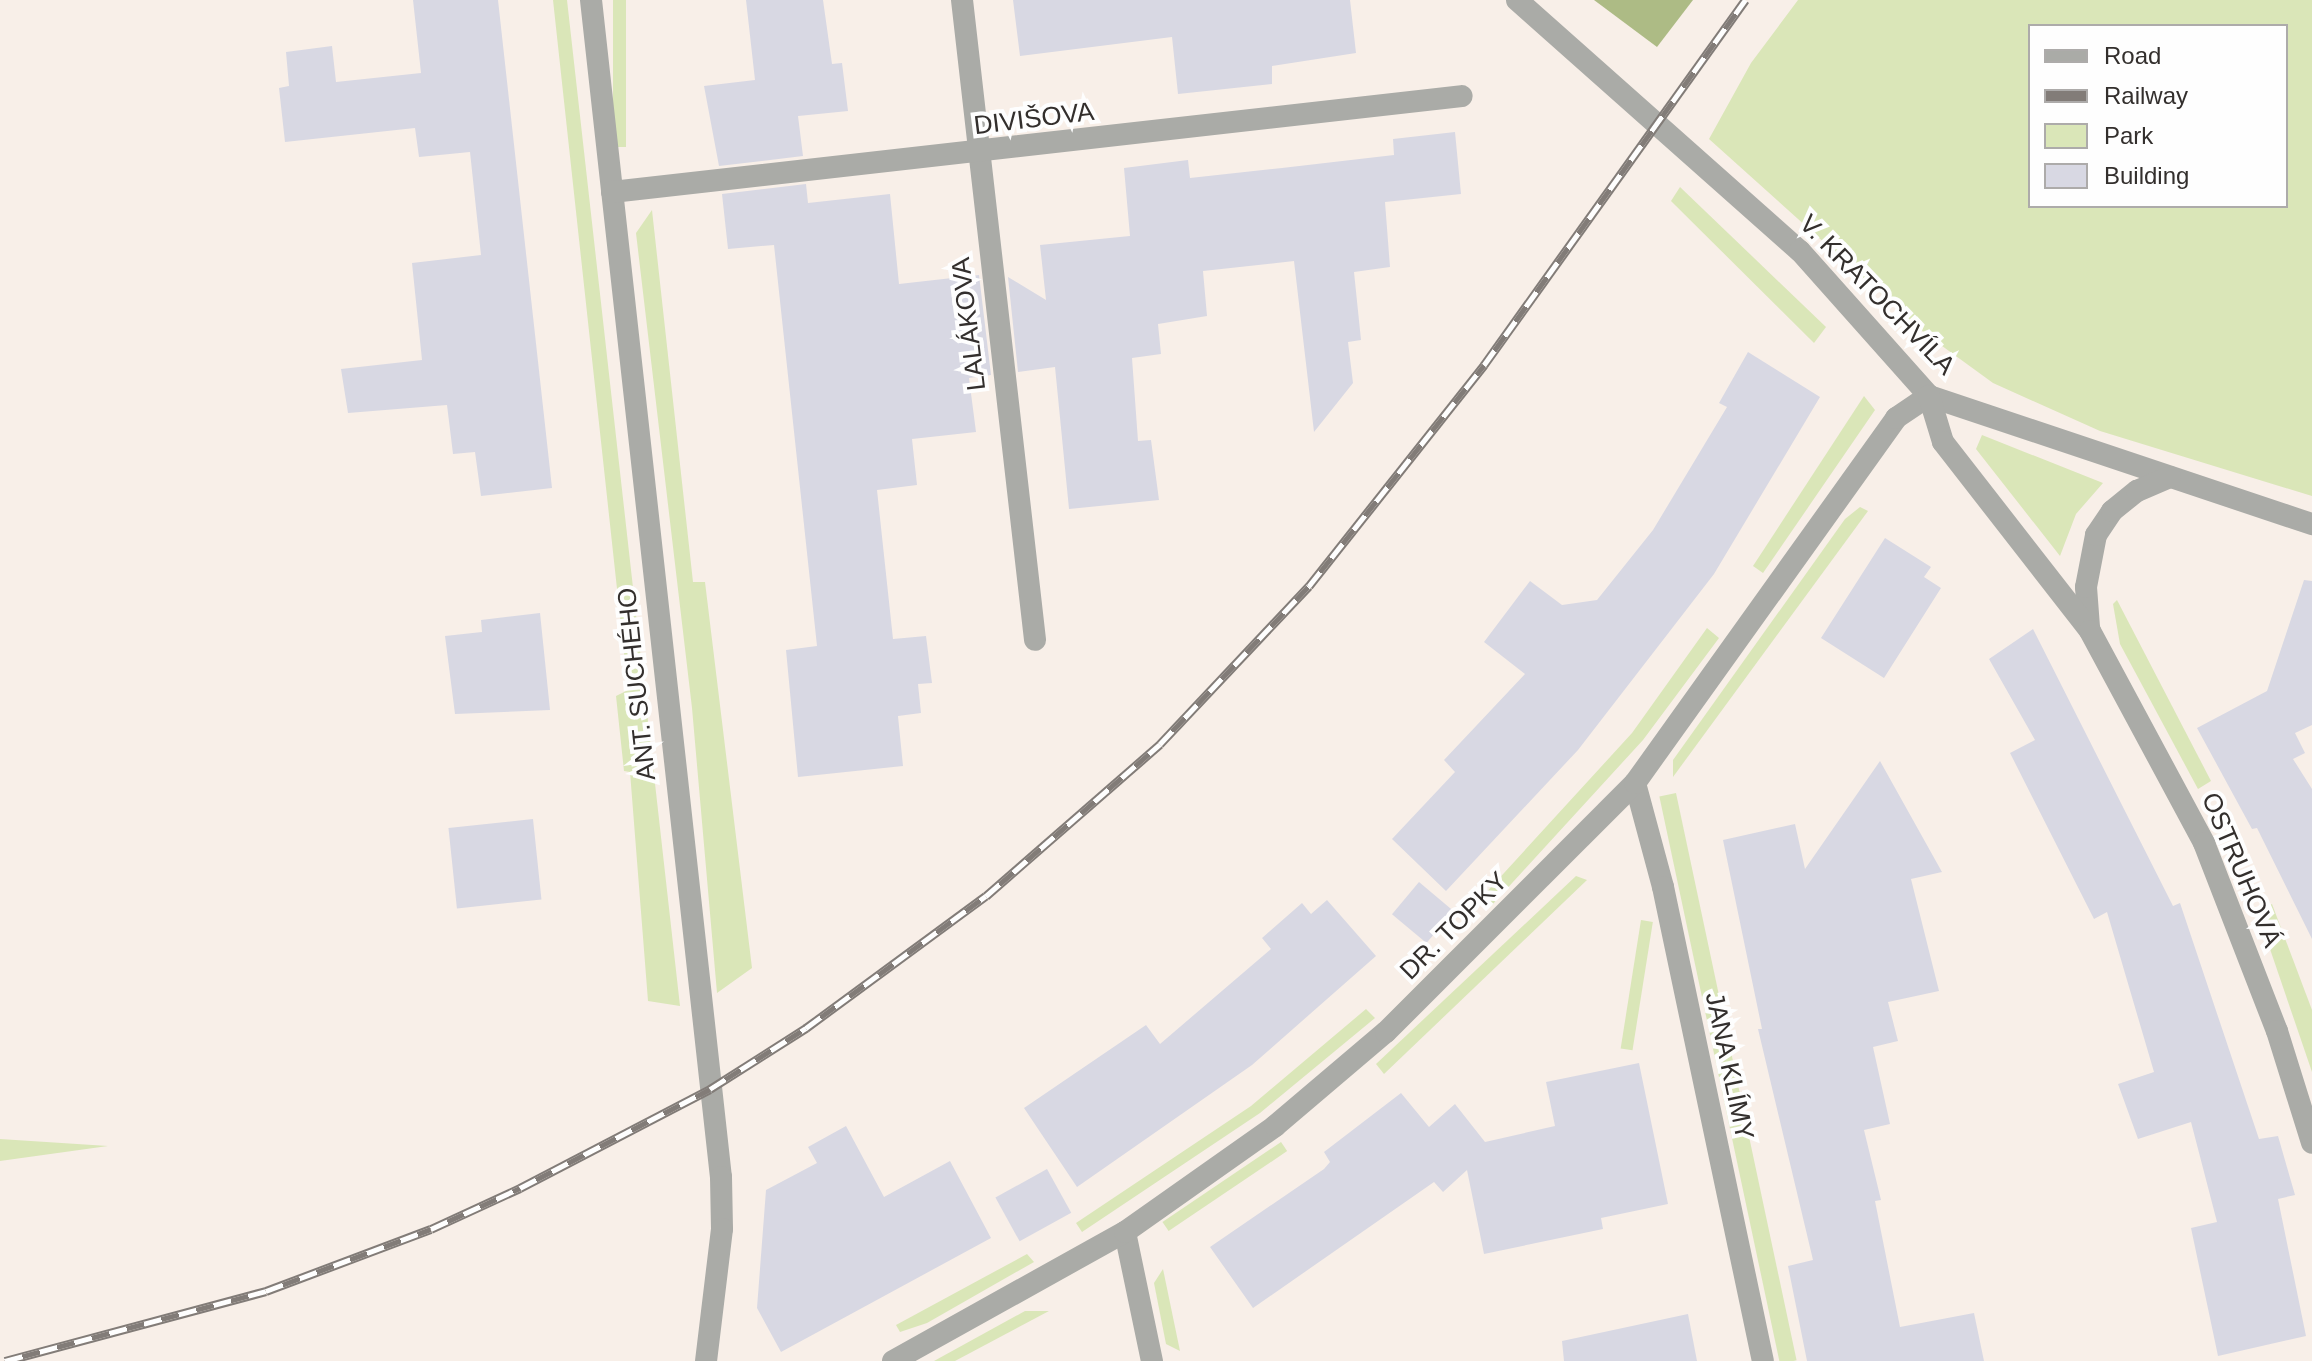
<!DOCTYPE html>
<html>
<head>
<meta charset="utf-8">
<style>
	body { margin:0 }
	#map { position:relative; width:2312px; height:1361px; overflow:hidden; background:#f8efe8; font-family:Arial,sans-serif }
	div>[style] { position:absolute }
	.green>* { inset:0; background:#dae6b8; transform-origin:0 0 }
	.forest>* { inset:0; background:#adbb85 }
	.building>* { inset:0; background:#d8d8e3; transform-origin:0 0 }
	.minor>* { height:22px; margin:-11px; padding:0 11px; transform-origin:11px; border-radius:11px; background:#aaaba7 }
	.rail>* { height:9px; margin-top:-4.5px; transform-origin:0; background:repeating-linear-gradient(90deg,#fefefe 0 18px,#827c78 0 36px); box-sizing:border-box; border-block:2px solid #827c78 }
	span { translate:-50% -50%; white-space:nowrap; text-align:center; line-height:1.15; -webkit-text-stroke:8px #fefefe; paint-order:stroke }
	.street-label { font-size:26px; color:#332f2d }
	.legend { position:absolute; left:2028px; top:24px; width:260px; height:184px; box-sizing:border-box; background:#fefefe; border:2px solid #adabaa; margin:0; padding:10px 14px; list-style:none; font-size:24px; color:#332f2d }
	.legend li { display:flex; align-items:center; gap:16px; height:40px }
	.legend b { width:40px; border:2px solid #adabaa }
</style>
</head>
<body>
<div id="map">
	<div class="green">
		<i style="clip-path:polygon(553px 0,567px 0,680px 1006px,648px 1001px,630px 772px,624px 771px,616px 696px,628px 690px)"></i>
		<i style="left:613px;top:0;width:13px;height:147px"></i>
		<i style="clip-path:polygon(evenodd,1798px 0,2312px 0,2312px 496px,2100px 431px,1993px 383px,1927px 335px,1709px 139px,1751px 63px,1798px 0,2030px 26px,2286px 26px,2286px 206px,2030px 206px,2030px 26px)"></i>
		<i style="clip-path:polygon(1680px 187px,1826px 327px,1814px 343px,1671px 201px)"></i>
		<i style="clip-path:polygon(652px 210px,693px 582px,705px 582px,752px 968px,717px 993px,692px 708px,636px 233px)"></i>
		<i style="clip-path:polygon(1864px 396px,1875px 410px,1763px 573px,1753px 566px)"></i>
		<i style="clip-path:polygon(1982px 435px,2103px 483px,2076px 514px,2060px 556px,1976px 449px)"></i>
		<i style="clip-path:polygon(1860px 507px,1868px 511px,1673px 777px,1673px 760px,1845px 519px)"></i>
		<i style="clip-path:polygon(2117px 600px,2211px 781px,2198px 789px,2120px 644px,2113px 604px)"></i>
		<i style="clip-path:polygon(1707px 628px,1719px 638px,1643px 740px,1492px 905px,1482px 897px,1632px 733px)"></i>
		<i style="left:1676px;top:793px;width:580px;height:17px;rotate:78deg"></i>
		<i style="clip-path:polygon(1576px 876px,1587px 880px,1384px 1074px,1376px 1064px)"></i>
		<i style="clip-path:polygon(2272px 904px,2312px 1010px,2312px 1072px,2257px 911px)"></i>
		<i style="left:1641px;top:920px;width:12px;height:130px;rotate:9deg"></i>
		<i style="clip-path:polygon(1366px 1009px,1375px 1018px,1260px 1113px,1082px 1232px,1076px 1223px,1251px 1106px)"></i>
		<i style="clip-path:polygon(0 1139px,108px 1146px,0 1161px)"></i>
		<i style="left:1281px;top:1142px;width:11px;height:143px;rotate:56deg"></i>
		<i style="clip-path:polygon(1027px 1254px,1034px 1262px,927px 1323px,900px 1332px,896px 1325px)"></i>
		<i style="clip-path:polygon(1163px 1269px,1180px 1351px,1166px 1344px,1154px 1283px)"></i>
		<i style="clip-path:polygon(1025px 1311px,1049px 1311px,955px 1361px,934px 1361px)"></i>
	</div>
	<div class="forest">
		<i style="clip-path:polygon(1594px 0,1693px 0,1657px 47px)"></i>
	</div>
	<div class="building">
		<i style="clip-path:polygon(413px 0,498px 0,552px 488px,481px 496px,475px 452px,453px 454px,447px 405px,348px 413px,341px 369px,422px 360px,412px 263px,481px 255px,470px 152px,419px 157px,415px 128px,285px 142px,279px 88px,289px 86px,286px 52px,332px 46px,336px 82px,421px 73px)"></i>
		<i style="clip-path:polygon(746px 0,823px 0,832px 64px,842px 63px,848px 111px,798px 116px,803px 156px,719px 166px,704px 86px,755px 80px)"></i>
		<i style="clip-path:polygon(1013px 0,1350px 0,1356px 53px,1272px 66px,1272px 84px,1178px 94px,1172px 37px,1020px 56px)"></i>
		<i style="clip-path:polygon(1455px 132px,1461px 194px,1385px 202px,1390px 267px,1354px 272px,1361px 340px,1348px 342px,1353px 383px,1314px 432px,1294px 261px,1203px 271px,1207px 316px,1158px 324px,1161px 354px,1132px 358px,1138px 441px,1151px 440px,1159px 500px,1069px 509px,1055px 367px,1018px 372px,1008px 277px,1046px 300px,1040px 245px,1130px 236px,1124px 168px,1188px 160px,1190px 178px,1282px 168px,1394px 155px,1393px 139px)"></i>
		<i style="clip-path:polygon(806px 184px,808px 203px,890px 194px,899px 284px,979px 275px,991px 375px,969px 378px,976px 432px,912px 439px,917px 485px,877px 490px,893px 639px,926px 636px,932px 683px,918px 684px,921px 713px,898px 716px,903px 766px,798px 777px,786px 650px,817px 646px,774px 245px,728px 249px,722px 194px)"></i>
		<i style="clip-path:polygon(1748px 352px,1820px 397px,1714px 574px,1578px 750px,1446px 891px,1392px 839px,1455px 772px,1444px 760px,1525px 674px,1484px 642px,1530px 581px,1562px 605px,1597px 600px,1653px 530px,1727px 407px,1719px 403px)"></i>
		<i style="clip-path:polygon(1885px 538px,1931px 567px,1924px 577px,1941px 588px,1884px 678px,1821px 638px)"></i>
		<i style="clip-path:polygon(2304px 580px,2312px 581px,2312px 725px,2295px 733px,2305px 753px,2293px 759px,2312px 789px,2312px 939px,2257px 828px,2252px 829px,2197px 728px,2267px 691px)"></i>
		<i style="clip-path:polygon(540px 613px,550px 710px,455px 714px,445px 636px,482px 632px,481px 620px)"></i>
		<i style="clip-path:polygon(2033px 629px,2173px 906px,2180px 903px,2259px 1139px,2278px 1136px,2295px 1195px,2278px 1199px,2306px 1336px,2218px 1356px,2191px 1228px,2217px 1222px,2191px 1122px,2138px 1139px,2118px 1084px,2154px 1072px,2107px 912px,2094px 919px,2010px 753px,2035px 740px,1989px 659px)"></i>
		<i style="clip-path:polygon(1880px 761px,1942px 872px,1911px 879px,1939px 991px,1888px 1002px,1898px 1041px,1873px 1047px,1890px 1124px,1864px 1130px,1881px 1200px,1875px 1201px,1900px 1327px,1974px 1313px,1984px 1361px,1807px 1361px,1788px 1266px,1813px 1260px,1758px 1029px,1762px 1029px,1723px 840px,1795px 824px,1805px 869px)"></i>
		<i style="left:533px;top:819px;width:81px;height:85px;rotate:84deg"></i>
		<i style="left:1419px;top:882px;width:45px;height:42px;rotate:40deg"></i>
		<i style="clip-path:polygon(1327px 900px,1376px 956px,1252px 1065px,1077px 1187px,1024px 1108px,1146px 1025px,1160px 1044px,1271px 949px,1262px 938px,1302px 903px,1311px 914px)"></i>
		<i style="clip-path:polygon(1639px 1063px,1668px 1204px,1601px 1218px,1603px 1229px,1484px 1254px,1467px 1170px,1443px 1192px,1434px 1182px,1253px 1308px,1210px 1247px,1324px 1169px,1330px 1162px,1324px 1152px,1401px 1093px,1429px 1127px,1455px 1104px,1485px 1142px,1555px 1126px,1546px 1082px)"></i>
		<i style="clip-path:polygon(846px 1126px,884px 1197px,950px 1161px,991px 1238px,781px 1352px,757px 1308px,766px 1190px,817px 1163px,808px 1147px)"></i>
		<i style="left:1047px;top:1169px;width:50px;height:59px;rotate:61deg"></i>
		<i style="clip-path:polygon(1688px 1314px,1697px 1361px,1564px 1361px,1562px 1341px)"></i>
	</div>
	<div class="minor">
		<i style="left:591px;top:0;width:1184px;rotate:83.7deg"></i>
		<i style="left:721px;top:1177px;width:52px;rotate:88.9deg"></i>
		<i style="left:722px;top:1229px;width:133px;rotate:96.9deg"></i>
		<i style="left:962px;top:0;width:644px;rotate:83.49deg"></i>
		<i style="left:1517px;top:0;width:378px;rotate:41.6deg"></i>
		<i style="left:1800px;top:251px;width:194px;rotate:48.3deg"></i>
		<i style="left:1929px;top:396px;width:404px;rotate:18.5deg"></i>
		<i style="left:612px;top:192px;width:855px;rotate:-6.44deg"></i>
		<i style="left:2089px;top:627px;width:40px;rotate:-94.3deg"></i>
		<i style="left:2086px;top:587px;width:53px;rotate:-79.1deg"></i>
		<i style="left:2096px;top:535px;width:29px;rotate:-56deg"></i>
		<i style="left:2112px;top:511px;width:32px;rotate:-39deg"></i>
		<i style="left:2137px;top:491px;width:36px;rotate:-23deg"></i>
		<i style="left:1635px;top:783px;width:108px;rotate:74.9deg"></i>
		<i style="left:1663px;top:887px;width:484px;rotate:78.1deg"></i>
		<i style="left:1125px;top:1232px;width:132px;rotate:78.2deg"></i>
		<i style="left:893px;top:1361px;width:265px;rotate:-29.1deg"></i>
		<i style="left:1125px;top:1232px;width:184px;rotate:-35.2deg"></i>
		<i style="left:1275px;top:1126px;width:145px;rotate:-40.3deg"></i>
		<i style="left:1386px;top:1032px;width:352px;rotate:-45deg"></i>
		<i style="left:1635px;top:783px;width:449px;rotate:-54.4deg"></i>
		<i style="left:1896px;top:418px;width:40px;rotate:-34deg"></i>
		<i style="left:1929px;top:396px;width:48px;rotate:73.1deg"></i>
		<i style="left:1943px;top:442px;width:239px;rotate:52.1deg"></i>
		<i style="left:2090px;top:631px;width:241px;rotate:61.7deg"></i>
		<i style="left:2204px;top:843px;width:202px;rotate:68.8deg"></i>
		<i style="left:2277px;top:1031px;width:117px;rotate:72.6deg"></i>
	</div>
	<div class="rail">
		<i style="left:5px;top:1361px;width:270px;rotate:-15deg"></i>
		<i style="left:266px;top:1291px;width:176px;rotate:-20.6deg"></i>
		<i style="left:431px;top:1229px;width:98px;rotate:-24.7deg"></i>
		<i style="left:520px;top:1188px;width:214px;rotate:-27.5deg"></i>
		<i style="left:710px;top:1089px;width:114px;rotate:-32.4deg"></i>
		<i style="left:806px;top:1028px;width:223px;rotate:-36.3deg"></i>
		<i style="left:986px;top:896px;width:231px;rotate:-41.1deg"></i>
		<i style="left:1160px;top:744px;width:217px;rotate:-46.7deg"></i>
		<i style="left:1309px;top:586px;width:282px;rotate:-51.6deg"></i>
		<i style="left:1484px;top:365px;width:449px;rotate:-54.4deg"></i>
	</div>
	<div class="street-label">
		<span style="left:1034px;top:119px;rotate:-7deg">DIVIŠOVA</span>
		<span style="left:1877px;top:295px;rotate:46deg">V. KRATOCHVÍLA</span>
		<span style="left:969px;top:324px;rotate:-97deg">LALÁKOVA</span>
		<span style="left:637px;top:684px;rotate:-96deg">ANT. SUCHÉHO</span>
		<span style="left:2241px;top:870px;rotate:67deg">OSTRUHOVÁ</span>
		<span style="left:1454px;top:926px;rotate:-45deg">DR. TOPKY</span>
		<span style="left:1729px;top:1066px;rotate:78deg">JANA KLÍMY</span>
	</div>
	<ul class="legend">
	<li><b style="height:10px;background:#aaaba7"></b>Road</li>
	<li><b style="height:10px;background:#827c78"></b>Railway</li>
	<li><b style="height:22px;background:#dae6b8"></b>Park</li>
	<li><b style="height:22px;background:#d8d8e3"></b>Building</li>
	</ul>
</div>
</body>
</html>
